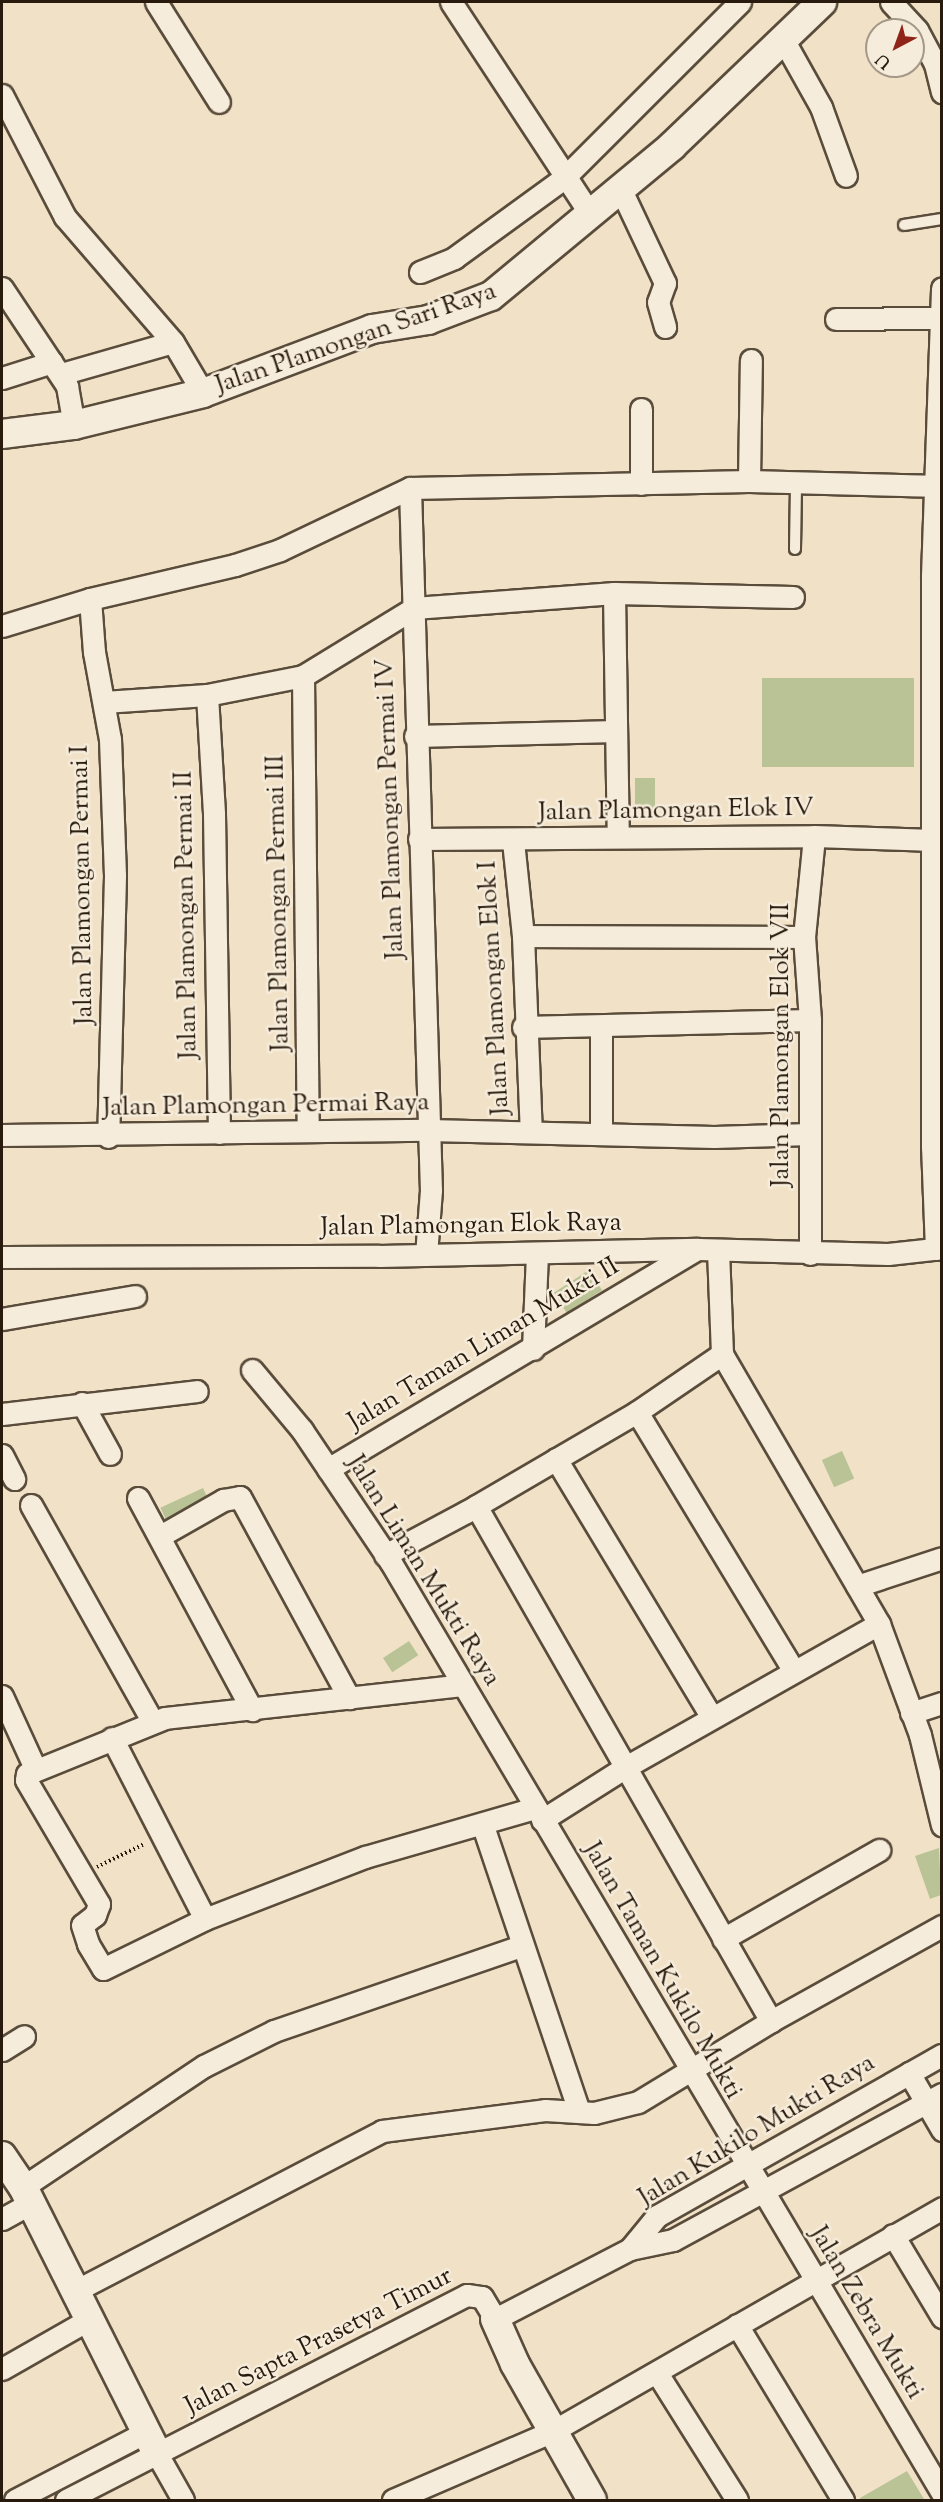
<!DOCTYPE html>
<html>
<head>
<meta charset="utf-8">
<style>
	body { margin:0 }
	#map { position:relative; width:943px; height:2502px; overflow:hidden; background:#f1e2c7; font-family:"Sorts Mill Goudy",serif }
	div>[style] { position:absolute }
	.green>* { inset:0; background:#b9c396; transform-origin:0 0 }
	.path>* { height:4px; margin-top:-2px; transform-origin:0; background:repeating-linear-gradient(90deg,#281a0c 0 1.5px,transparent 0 4.5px) }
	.roads { filter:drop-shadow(2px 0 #5a4c3b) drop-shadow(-2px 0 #5a4c3b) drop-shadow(0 2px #5a4c3b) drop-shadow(0 -2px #5a4c3b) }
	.lane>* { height:10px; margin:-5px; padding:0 5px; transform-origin:5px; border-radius:5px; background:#f6ecdb }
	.street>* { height:21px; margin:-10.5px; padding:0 10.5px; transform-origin:10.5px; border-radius:10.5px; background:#f6ecdb }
	.secondary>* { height:28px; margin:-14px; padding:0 14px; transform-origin:14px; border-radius:14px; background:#f6ecdb }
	span { translate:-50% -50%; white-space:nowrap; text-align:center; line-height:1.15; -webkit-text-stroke:5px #f6ecdb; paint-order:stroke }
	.street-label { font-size:26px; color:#281a0c }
	.frame { position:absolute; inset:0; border:3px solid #281a0c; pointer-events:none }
	.north { position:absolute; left:865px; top:18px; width:60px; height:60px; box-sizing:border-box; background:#f6ecdb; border:2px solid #a49888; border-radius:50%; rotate:221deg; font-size:16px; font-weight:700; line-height:24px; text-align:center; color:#281a0c }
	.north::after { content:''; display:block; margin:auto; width:21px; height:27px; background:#8f2418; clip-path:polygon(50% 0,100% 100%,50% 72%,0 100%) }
</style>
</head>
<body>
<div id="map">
	<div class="green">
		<i style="left:762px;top:678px;width:152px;height:89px"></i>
		<i style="left:635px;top:778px;width:20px;height:31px"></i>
		<i style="left:589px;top:1270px;width:24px;height:42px;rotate:57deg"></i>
		<i style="left:842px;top:1451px;width:30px;height:22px;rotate:66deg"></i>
		<i style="left:203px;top:1488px;width:14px;height:47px;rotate:65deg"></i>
		<i style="left:409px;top:1641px;width:17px;height:31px;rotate:57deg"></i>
		<i style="clip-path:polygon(939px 1848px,941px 1895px,930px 1899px,915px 1856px)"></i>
		<i style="clip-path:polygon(907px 2471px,924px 2499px,861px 2500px,860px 2498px)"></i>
	</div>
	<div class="path">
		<i style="left:97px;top:1867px;width:52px;rotate:-26.1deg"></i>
	</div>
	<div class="roads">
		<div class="lane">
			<i style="left:904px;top:225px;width:38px;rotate:-9deg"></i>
			<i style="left:795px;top:549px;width:67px;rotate:-89.1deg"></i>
		</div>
		<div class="street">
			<i style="left:156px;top:2px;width:118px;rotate:57.8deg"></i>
			<i style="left:451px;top:2px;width:255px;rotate:56.7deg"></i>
			<i style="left:891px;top:2px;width:38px;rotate:47deg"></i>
			<i style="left:917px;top:30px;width:38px;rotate:62deg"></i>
			<i style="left:935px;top:64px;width:29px;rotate:76deg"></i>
			<i style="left:784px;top:41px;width:76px;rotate:60.7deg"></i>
			<i style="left:821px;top:107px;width:73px;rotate:70.1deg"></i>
			<i style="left:2px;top:95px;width:137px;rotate:62.7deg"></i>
			<i style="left:65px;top:217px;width:165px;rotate:49.2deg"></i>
			<i style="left:173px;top:342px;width:59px;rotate:59.5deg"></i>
			<i style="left:621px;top:190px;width:103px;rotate:64.7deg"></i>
			<i style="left:665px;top:283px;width:20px;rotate:110deg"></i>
			<i style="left:658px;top:302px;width:26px;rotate:74deg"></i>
			<i style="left:420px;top:272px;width:37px;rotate:-22deg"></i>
			<i style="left:454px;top:258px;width:136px;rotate:-36deg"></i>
			<i style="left:564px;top:178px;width:249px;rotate:-45deg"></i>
			<i style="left:2px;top:288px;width:118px;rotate:56.4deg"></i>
			<i style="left:67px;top:386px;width:40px;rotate:80deg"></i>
			<i style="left:836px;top:319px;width:104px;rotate:-0.6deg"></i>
			<i style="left:61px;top:374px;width:116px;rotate:-15.9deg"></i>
			<i style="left:2px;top:378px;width:52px;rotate:-17.7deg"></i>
			<i style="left:749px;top:481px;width:121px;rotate:-89.1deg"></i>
			<i style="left:641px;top:484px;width:75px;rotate:-90deg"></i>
			<i style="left:410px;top:488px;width:702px;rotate:88.29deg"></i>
			<i style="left:431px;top:1190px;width:65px;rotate:94.4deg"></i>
			<i style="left:614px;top:593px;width:244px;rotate:89.1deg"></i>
			<i style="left:90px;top:599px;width:53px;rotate:85.7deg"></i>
			<i style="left:94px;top:652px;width:88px;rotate:79.6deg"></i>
			<i style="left:110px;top:739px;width:137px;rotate:87.9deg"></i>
			<i style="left:115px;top:876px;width:261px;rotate:91.5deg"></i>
			<i style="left:2px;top:626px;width:92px;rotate:-17.1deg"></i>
			<i style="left:90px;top:599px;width:149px;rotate:-13.2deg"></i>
			<i style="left:235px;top:565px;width:47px;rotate:-18.4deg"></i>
			<i style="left:280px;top:550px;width:144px;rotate:-25.5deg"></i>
			<i style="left:410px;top:488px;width:339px;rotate:-1.2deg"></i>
			<i style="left:749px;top:481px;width:185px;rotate:1.5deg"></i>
			<i style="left:303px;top:676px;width:454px;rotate:89.4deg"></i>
			<i style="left:207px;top:695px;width:119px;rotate:86.6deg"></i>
			<i style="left:214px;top:814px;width:319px;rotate:89.1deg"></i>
			<i style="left:104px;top:702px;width:103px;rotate:-3.9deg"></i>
			<i style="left:207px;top:695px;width:98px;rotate:-11.2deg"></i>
			<i style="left:303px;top:676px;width:130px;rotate:-31.5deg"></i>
			<i style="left:414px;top:608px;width:201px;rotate:-4.3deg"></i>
			<i style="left:614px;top:593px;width:179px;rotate:1.3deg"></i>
			<i style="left:415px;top:736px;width:201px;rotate:-1.4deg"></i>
			<i style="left:419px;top:839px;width:395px;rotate:-0.4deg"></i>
			<i style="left:814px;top:836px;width:120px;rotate:1.9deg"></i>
			<i style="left:513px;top:841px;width:96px;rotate:84deg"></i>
			<i style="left:523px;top:936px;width:195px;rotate:87.7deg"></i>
			<i style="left:523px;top:936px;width:281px;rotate:0.2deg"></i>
			<i style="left:523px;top:1027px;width:287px;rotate:-1.4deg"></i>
			<i style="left:601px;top:1132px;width:106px;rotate:-90deg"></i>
			<i style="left:2px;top:1135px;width:426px;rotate:-0.7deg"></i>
			<i style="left:428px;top:1130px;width:286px;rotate:1.4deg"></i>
			<i style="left:714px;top:1137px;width:95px;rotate:-1.8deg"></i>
			<i style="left:936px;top:1249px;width:102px;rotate:-92.2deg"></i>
			<i style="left:932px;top:1147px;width:571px;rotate:-90deg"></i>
			<i style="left:932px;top:576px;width:288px;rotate:-88deg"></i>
			<i style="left:718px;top:1250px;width:104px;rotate:87.8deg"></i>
			<i style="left:722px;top:1354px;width:312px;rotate:59.8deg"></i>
			<i style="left:879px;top:1624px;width:118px;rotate:69.7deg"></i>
			<i style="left:920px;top:1735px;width:93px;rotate:76.3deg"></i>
			<i style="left:810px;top:1254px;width:234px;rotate:-90deg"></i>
			<i style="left:810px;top:1020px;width:83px;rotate:-94.1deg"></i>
			<i style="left:804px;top:937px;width:101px;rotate:-84.3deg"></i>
			<i style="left:2px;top:1257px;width:377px;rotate:-0.2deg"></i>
			<i style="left:379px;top:1256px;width:319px;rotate:-1.3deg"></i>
			<i style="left:698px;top:1249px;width:190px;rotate:1.5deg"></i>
			<i style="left:888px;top:1254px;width:54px;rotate:-6.3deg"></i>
			<i style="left:2px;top:1319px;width:135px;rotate:-9.8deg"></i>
			<i style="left:533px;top:1349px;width:95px;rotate:-87.6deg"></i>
			<i style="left:252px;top:1370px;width:78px;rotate:50.2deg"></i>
			<i style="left:302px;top:1430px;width:158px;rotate:56.1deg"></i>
			<i style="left:390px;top:1561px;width:1083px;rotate:59.36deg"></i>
			<i style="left:82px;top:1403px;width:58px;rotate:61.2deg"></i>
			<i style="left:637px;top:1412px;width:303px;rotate:58.8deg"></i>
			<i style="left:2px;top:1414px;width:196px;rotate:-6.7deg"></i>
			<i style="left:2px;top:1455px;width:27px;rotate:63deg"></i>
			<i style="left:556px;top:1459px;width:302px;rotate:58.9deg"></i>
			<i style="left:328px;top:1469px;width:428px;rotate:-30.8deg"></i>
			<i style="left:138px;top:1498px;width:241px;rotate:61.7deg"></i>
			<i style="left:31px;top:1505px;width:249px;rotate:60.7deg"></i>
			<i style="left:476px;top:1506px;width:594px;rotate:60.2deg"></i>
			<i style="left:160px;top:1536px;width:73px;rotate:-29.7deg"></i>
			<i style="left:223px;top:1500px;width:17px;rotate:-10deg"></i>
			<i style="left:240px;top:1497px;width:229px;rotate:61.5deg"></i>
			<i style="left:385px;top:1555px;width:92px;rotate:-28deg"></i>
			<i style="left:466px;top:1512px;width:198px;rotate:-30.3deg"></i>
			<i style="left:637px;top:1412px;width:103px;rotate:-34.3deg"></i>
			<i style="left:857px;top:1586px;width:89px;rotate:-18.2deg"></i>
			<i style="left:463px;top:1685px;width:300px;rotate:173.7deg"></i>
			<i style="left:165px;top:1718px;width:149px;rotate:157.9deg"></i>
			<i style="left:27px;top:1774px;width:6px;rotate:99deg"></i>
			<i style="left:26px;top:1780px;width:144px;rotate:59.5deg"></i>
			<i style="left:99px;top:1904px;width:12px;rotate:110deg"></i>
			<i style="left:95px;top:1915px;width:16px;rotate:142deg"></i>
			<i style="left:82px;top:1925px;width:20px;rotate:72deg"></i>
			<i style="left:88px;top:1944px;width:29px;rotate:59deg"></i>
			<i style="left:103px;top:1969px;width:114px;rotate:-26.1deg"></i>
			<i style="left:205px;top:1919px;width:172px;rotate:-21.2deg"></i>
			<i style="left:365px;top:1857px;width:177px;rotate:-16.1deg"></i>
			<i style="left:2px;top:1696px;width:79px;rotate:65.4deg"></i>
			<i style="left:911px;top:1713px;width:33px;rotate:-18deg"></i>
			<i style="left:112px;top:1738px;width:203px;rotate:62.8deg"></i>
			<i style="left:542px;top:1820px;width:97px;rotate:-32.4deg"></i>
			<i style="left:624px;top:1768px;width:293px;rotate:-29.5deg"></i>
			<i style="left:483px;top:1826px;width:301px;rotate:71.4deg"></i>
			<i style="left:723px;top:1939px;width:180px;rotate:-29.7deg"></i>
			<i style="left:2px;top:2050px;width:26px;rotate:-32deg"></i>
			<i style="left:909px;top:2073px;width:66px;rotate:59.9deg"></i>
			<i style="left:23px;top:2187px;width:218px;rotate:-33.8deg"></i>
			<i style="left:204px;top:2066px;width:78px;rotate:-26.6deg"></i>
			<i style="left:274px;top:2031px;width:261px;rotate:-19deg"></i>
			<i style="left:2px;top:2219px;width:33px;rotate:-29deg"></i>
			<i style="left:893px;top:2235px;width:96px;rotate:59.1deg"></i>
			<i style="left:630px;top:2249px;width:43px;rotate:-50.7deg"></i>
			<i style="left:657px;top:2216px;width:327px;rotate:-29.5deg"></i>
			<i style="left:75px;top:2291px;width:346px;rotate:-27.5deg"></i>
			<i style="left:382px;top:2131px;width:164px;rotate:-7.3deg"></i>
			<i style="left:545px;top:2110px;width:49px;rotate:3.5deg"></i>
			<i style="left:594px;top:2113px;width:45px;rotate:-14deg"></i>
			<i style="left:638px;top:2102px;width:156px;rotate:-31.3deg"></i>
			<i style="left:771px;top:2021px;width:196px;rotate:-29.1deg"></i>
			<i style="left:737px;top:2325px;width:205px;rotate:58.8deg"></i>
			<i style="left:2px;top:2369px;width:99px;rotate:-29.7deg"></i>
			<i style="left:657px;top:2373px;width:150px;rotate:57.8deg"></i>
			<i style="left:157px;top:2454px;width:53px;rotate:60.5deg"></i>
			<i style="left:15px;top:2500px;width:145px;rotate:-27.4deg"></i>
			<i style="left:66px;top:2500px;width:450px;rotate:-27.1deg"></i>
			<i style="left:467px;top:2295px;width:15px;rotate:8deg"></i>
			<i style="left:482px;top:2297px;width:26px;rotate:59deg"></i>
			<i style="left:495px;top:2319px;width:152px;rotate:-27.4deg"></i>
			<i style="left:630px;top:2249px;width:44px;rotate:-11.8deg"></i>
			<i style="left:673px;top:2240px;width:306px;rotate:-28.5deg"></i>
			<i style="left:393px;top:2500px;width:174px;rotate:-23.3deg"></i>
			<i style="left:553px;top:2431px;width:448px;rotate:-29.8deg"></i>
		</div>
		<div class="secondary">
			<i style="left:2px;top:434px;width:73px;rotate:-7.1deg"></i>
			<i style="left:74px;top:425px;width:133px;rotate:-13.9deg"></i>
			<i style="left:203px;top:393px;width:181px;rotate:-20.7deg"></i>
			<i style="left:372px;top:329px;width:57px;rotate:-9.1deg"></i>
			<i style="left:428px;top:320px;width:67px;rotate:-20.9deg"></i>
			<i style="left:491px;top:296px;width:235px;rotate:-39.6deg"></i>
			<i style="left:672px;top:146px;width:208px;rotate:-43.8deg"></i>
			<i style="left:2px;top:2156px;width:37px;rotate:56deg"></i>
			<i style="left:23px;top:2187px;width:299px;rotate:63.3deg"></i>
			<i style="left:495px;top:2319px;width:49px;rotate:66deg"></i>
			<i style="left:515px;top:2364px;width:156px;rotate:60.5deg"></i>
		</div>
	</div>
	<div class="street-label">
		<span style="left:356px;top:339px;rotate:-19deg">Jalan Plamongan Sari Raya</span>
		<span style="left:391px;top:809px;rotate:-92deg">Jalan Plamongan Permai IV</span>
		<span style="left:676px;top:811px;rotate:-1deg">Jalan Plamongan Elok IV</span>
		<span style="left:83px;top:885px;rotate:-91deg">Jalan Plamongan Permai I</span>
		<span style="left:279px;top:903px;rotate:-91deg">Jalan Plamongan Permai III</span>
		<span style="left:187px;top:915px;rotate:-91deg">Jalan Plamongan Permai II</span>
		<span style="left:495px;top:988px;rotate:-93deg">Jalan Plamongan Elok I</span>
		<span style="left:782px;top:1045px;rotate:-90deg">Jalan Plamongan Elok VII</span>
		<span style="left:266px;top:1106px;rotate:-1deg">Jalan Plamongan Permai Raya</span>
		<span style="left:471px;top:1226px;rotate:-1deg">Jalan Plamongan Elok Raya</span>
		<span style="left:484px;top:1345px;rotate:-31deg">Jalan Taman Liman Mukti II</span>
		<span style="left:423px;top:1571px;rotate:58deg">Jalan Liman Mukti Raya</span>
		<span style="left:662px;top:1971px;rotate:60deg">Jalan Taman Kukilo Mukti</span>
		<span style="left:757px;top:2131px;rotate:-31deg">Jalan Kukilo Mukti Raya</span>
		<span style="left:866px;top:2313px;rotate:59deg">Jalan Zebra Mukti</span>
		<span style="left:319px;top:2342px;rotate:-27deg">Jalan Sapta Prasetya Timur</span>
	</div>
	<div class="frame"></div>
	<div class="north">U</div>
</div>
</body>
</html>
